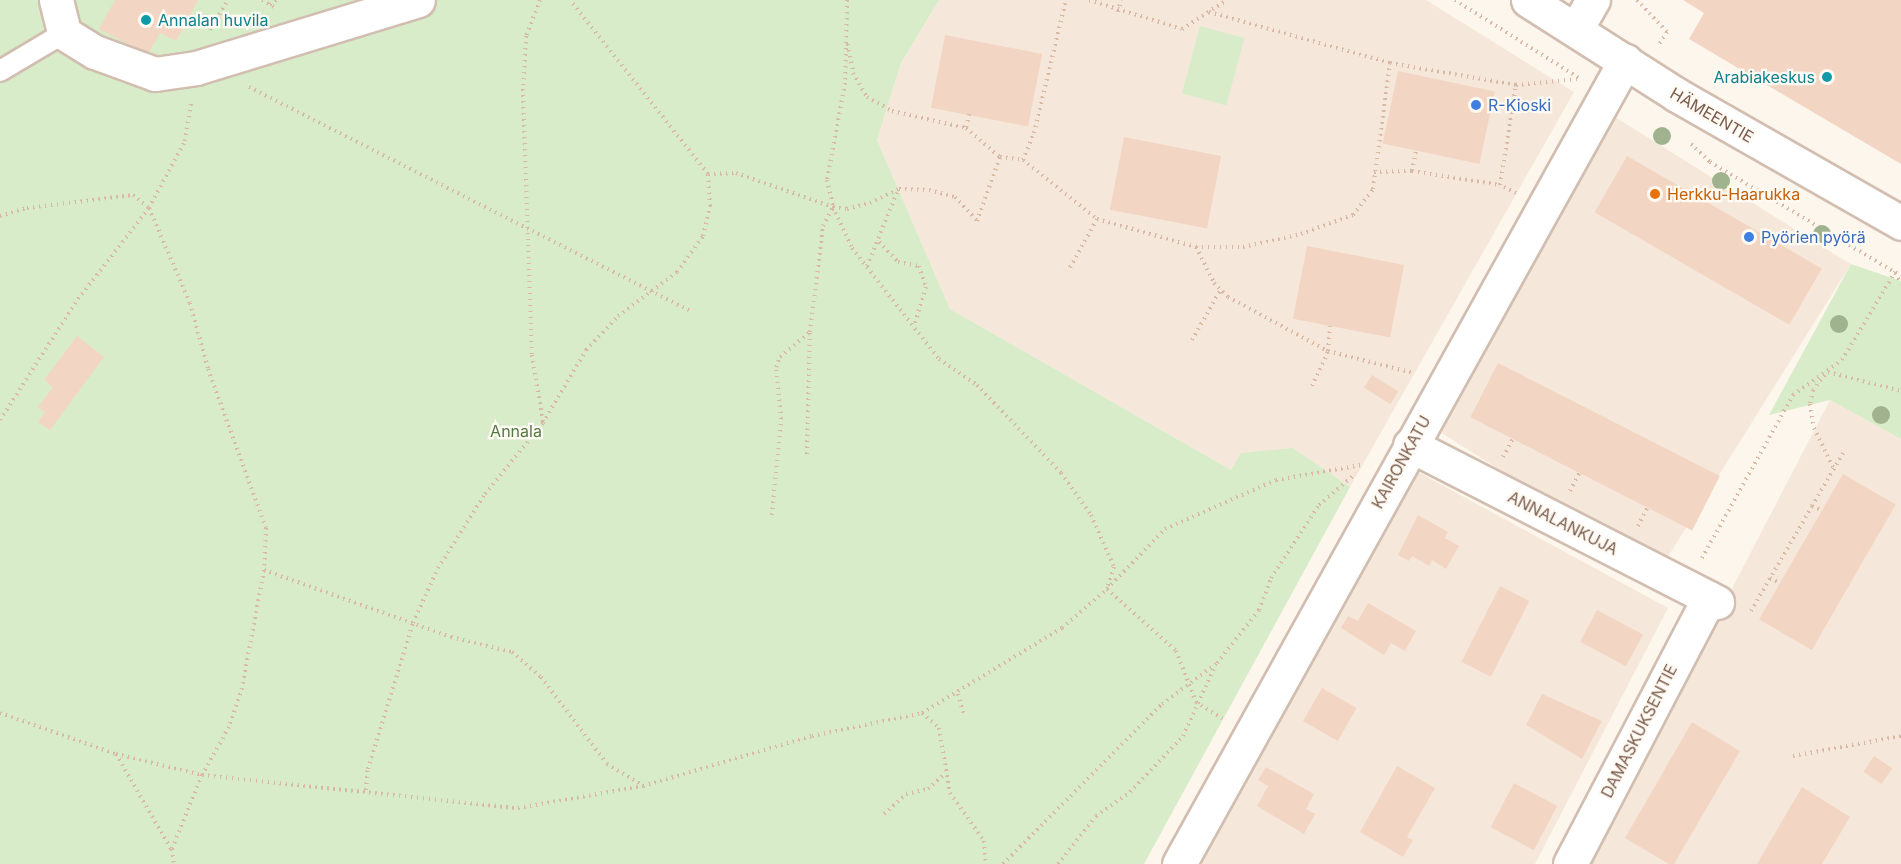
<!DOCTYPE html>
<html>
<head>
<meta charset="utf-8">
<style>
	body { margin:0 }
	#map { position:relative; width:1901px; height:864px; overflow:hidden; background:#fdf6ec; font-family:Inter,sans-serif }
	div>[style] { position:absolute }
	.residential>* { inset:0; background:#f5e8da; transform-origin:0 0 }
	.green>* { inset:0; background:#d8ecc9; transform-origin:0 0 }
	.building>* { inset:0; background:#f3d5c3; transform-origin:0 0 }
	.path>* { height:4px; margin-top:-2px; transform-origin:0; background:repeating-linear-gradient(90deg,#d9b8a5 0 1.5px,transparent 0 6px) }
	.roads { filter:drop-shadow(2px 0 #d1beb0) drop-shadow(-2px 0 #d1beb0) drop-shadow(0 2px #d1beb0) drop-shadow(0 -2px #d1beb0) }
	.service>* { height:20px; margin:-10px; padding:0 10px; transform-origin:10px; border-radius:10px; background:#fff }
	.minor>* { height:33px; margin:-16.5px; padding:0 16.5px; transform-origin:16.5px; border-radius:16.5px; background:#fff }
	.secondary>* { height:33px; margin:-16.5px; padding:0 16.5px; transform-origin:16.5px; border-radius:16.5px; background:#fff }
	.trees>* { width:18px; height:18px; margin:-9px; border-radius:50%; background:#a0b28e }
	.dots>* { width:16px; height:16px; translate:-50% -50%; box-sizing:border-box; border:3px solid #fffaf3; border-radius:50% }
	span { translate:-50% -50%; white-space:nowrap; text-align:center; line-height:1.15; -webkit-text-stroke:4.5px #fffaf3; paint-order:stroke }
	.culture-label { font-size:16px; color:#0d838f }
	.left { translate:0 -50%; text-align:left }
	.right { translate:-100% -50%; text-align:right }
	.shop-label { font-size:16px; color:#366cbe }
	.street-label { font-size:16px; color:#7a5c4d }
	.food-label { font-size:16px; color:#c56008 }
	.park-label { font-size:16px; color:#537a41 }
</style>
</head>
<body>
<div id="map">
	<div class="residential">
		<i style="clip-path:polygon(939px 0,1426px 0,1574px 92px,1350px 487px,1293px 448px,1231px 470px,950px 309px,877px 140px,901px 63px)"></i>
		<i style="left:1615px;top:117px;width:278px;height:360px;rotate:32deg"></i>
		<i style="clip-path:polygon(1830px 400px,1901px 439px,1901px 864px,1589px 864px)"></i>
		<i style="clip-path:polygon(1418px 472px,1668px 608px,1535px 864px,1201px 864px)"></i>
	</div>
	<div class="green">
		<i style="clip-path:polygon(0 0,939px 0,901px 63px,877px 140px,950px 309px,1231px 470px,1241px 453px,1293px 448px,1350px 487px,1144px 864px,0 864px)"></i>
		<i style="left:1200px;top:26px;width:46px;height:70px;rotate:15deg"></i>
		<i style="clip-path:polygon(1851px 264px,1901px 281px,1901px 439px,1830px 400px,1769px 415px)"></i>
	</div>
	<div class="building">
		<i style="clip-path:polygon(115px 0,198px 0,176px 41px,160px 33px,148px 54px,99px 29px)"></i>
		<i style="clip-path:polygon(1683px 0,1901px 0,1901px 164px,1689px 39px,1704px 13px)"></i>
		<i style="left:945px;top:35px;width:99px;height:74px;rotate:11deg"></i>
		<i style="left:1398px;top:71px;width:99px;height:74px;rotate:12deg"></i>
		<i style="left:1124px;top:137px;width:99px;height:74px;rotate:11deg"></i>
		<i style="left:1627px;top:156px;width:225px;height:65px;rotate:30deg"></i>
		<i style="left:1307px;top:246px;width:99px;height:74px;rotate:11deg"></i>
		<i style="clip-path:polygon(77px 336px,104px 357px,50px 430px,38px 422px,45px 412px,38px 407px,53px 387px,44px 380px)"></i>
		<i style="left:1498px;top:363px;width:249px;height:61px;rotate:27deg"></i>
		<i style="left:1372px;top:375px;width:31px;height:15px;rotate:32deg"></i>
		<i style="left:1843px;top:474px;width:61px;height:168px;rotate:30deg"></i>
		<i style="clip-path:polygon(1418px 515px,1448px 532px,1445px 538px,1459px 546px,1446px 569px,1432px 560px,1429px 566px,1412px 556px,1409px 561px,1398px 555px)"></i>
		<i style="left:1500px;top:586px;width:33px;height:85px;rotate:27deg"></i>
		<i style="clip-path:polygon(1368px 603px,1416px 631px,1405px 651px,1391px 643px,1384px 655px,1341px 628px,1348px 616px,1358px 621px)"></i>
		<i style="left:1597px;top:610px;width:52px;height:36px;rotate:28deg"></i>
		<i style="left:1322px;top:688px;width:40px;height:38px;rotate:30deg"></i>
		<i style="clip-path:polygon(1542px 694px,1602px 721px,1582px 759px,1526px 725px)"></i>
		<i style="clip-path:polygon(1692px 722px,1740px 751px,1674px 864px,1669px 864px,1625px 838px)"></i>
		<i style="left:1874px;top:756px;width:22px;height:19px;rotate:34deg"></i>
		<i style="clip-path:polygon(1397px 766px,1435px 788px,1407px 837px,1413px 840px,1403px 857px,1360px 832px)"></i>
		<i style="clip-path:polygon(1266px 767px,1314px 794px,1306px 809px,1315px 814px,1304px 834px,1257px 806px,1268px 786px,1258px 780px)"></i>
		<i style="left:1514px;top:783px;width:49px;height:50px;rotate:28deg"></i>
		<i style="clip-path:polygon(1802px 787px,1850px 817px,1822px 864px,1757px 864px)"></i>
	</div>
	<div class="path">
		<i style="left:262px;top:0;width:16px;rotate:30deg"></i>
		<i style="left:540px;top:0;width:39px;rotate:111deg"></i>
		<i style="left:526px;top:36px;width:53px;rotate:93.2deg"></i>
		<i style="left:523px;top:89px;width:266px;rotate:88.1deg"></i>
		<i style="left:532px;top:355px;width:68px;rotate:80.7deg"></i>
		<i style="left:847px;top:0;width:83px;rotate:91.4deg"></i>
		<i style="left:845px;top:83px;width:99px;rotate:100.5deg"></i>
		<i style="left:827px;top:180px;width:28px;rotate:77deg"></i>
		<i style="left:833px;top:207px;width:14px;rotate:8deg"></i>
		<i style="left:847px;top:209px;width:24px;rotate:-15deg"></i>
		<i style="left:870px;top:203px;width:32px;rotate:-26deg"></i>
		<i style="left:899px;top:189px;width:30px;rotate:2deg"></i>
		<i style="left:929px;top:190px;width:27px;rotate:15deg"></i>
		<i style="left:955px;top:197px;width:33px;rotate:47deg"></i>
		<i style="left:977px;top:221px;width:68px;rotate:-70.2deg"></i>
		<i style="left:1000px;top:157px;width:23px;rotate:7deg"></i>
		<i style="left:1023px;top:160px;width:29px;rotate:-68deg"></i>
		<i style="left:1034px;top:133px;width:137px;rotate:-76.5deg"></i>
		<i style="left:1089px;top:0;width:97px;rotate:17.3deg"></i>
		<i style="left:1182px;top:29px;width:54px;rotate:-32.8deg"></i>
		<i style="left:1455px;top:0;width:146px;rotate:32.2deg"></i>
		<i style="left:1637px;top:0;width:44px;rotate:46.8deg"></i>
		<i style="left:1667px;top:32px;width:15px;rotate:122deg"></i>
		<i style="left:270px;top:5px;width:8px;rotate:-40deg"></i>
		<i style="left:1118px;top:12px;width:12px;rotate:-76deg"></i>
		<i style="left:1209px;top:12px;width:188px;rotate:15.7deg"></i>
		<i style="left:1390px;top:63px;width:128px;rotate:9.9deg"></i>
		<i style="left:210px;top:30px;width:35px;rotate:-59deg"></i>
		<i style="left:848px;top:44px;width:29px;rotate:80deg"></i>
		<i style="left:853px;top:73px;width:28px;rotate:60deg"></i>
		<i style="left:867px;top:97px;width:29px;rotate:29deg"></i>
		<i style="left:892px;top:111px;width:76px;rotate:12.9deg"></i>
		<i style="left:249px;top:87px;width:495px;rotate:26.9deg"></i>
		<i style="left:969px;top:114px;width:14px;rotate:102deg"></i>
		<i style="left:966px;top:128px;width:45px;rotate:40.5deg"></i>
		<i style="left:1691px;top:144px;width:26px;rotate:43deg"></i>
		<i style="left:1710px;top:162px;width:222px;rotate:30.8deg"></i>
		<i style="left:1023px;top:160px;width:95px;rotate:38.6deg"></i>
		<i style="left:1097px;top:219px;width:60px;rotate:119.1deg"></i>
		<i style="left:1412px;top:171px;width:21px;rotate:-79deg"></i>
		<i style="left:1374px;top:172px;width:38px;rotate:-2deg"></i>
		<i style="left:1412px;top:171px;width:89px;rotate:9deg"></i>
		<i style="left:708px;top:174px;width:28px;rotate:-2deg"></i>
		<i style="left:736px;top:173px;width:103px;rotate:19.3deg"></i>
		<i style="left:833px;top:207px;width:45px;rotate:65.1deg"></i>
		<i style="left:852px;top:248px;width:141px;rotate:51.9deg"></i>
		<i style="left:939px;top:359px;width:46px;rotate:34.4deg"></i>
		<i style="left:977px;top:385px;width:122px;rotate:46.3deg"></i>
		<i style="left:1061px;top:473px;width:52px;rotate:54.5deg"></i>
		<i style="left:1091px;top:515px;width:57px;rotate:66.1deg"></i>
		<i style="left:1114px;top:567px;width:20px;rotate:108deg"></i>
		<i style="left:1516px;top:193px;width:18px;rotate:-153deg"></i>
		<i style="left:1500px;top:185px;width:101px;rotate:-80.9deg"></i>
		<i style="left:1516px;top:85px;width:61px;rotate:-5.6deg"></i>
		<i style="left:0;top:216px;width:28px;rotate:-17deg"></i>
		<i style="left:27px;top:208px;width:107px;rotate:-7deg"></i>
		<i style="left:133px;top:195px;width:21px;rotate:39deg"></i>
		<i style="left:149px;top:208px;width:103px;rotate:66.7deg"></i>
		<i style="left:190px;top:303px;width:68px;rotate:74.7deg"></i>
		<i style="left:208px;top:369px;width:169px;rotate:70deg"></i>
		<i style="left:266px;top:528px;width:42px;rotate:92.7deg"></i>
		<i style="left:264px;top:570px;width:120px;rotate:100.6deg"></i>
		<i style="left:242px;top:688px;width:41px;rotate:108.4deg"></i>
		<i style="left:229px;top:727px;width:55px;rotate:119.4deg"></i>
		<i style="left:202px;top:775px;width:80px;rotate:112.1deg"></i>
		<i style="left:172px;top:849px;width:15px;rotate:82deg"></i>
		<i style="left:1097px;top:219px;width:103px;rotate:15.8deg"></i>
		<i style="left:1196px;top:247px;width:40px;rotate:63.4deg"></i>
		<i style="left:1214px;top:283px;width:20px;rotate:45deg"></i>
		<i style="left:1228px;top:297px;width:114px;rotate:28.4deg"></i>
		<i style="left:1328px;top:351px;width:25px;rotate:-85deg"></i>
		<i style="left:879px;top:242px;width:28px;rotate:46deg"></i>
		<i style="left:898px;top:262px;width:21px;rotate:11deg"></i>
		<i style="left:919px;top:266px;width:22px;rotate:72deg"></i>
		<i style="left:926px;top:287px;width:41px;rotate:107.1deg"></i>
		<i style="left:1196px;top:247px;width:47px"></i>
		<i style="left:1243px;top:247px;width:59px;rotate:-12.6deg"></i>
		<i style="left:1301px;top:234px;width:55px;rotate:-20.1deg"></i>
		<i style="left:1353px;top:215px;width:33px;rotate:-52deg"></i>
		<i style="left:1373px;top:189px;width:127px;rotate:-82.3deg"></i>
		<i style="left:867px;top:266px;width:82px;rotate:-67.8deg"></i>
		<i style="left:1895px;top:273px;width:12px;rotate:59deg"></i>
		<i style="left:1192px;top:340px;width:59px;rotate:-60.4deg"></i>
		<i style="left:1828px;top:372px;width:75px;rotate:14.6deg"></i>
		<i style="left:1825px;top:375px;width:19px;rotate:129deg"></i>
		<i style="left:1813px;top:390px;width:14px;rotate:102deg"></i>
		<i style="left:1810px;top:404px;width:24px;rotate:81deg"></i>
		<i style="left:1814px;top:428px;width:46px;rotate:64deg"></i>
		<i style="left:1312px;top:386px;width:38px;rotate:-65deg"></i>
		<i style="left:1328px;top:351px;width:88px;rotate:14.5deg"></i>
		<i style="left:0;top:420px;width:144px;rotate:-57.2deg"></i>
		<i style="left:78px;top:299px;width:115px;rotate:-52deg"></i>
		<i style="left:149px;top:208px;width:76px;rotate:-61.8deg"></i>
		<i style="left:185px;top:141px;width:38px;rotate:-81deg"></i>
		<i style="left:807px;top:454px;width:122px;rotate:-88.6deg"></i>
		<i style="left:810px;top:332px;width:107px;rotate:-83deg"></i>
		<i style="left:823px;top:226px;width:21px;rotate:-62deg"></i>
		<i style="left:1503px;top:457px;width:21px;rotate:-61deg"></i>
		<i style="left:1570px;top:491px;width:20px;rotate:-63deg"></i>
		<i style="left:1812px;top:506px;width:65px;rotate:-59.5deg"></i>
		<i style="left:772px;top:515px;width:96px;rotate:-84.6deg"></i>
		<i style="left:781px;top:419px;width:52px;rotate:-95.5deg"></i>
		<i style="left:776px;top:367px;width:11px;rotate:-68deg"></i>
		<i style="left:780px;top:357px;width:39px;rotate:-40deg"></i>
		<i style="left:1638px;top:526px;width:20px;rotate:-63deg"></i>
		<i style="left:1702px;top:558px;width:187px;rotate:-60.8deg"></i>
		<i style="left:1793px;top:395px;width:60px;rotate:-35.5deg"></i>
		<i style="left:1842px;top:360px;width:103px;rotate:-58.9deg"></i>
		<i style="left:264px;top:570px;width:199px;rotate:19.7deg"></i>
		<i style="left:451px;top:637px;width:63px;rotate:13.8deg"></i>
		<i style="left:512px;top:652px;width:38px;rotate:41deg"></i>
		<i style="left:541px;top:677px;width:109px;rotate:52.8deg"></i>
		<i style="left:607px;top:764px;width:41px;rotate:31deg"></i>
		<i style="left:1770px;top:578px;width:9px;rotate:27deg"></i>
		<i style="left:1107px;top:589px;width:93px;rotate:41.9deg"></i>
		<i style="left:1176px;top:651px;width:55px;rotate:68.6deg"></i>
		<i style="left:1196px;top:702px;width:31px;rotate:32deg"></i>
		<i style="left:1751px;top:611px;width:121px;rotate:-59.8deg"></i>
		<i style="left:1812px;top:506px;width:10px;rotate:24deg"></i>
		<i style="left:958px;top:694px;width:22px;rotate:74deg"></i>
		<i style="left:0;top:713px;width:123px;rotate:19.5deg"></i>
		<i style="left:116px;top:754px;width:89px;rotate:13.7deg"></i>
		<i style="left:202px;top:775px;width:318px;rotate:6deg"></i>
		<i style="left:518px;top:808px;width:127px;rotate:-10deg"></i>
		<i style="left:643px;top:786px;width:176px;rotate:-16.5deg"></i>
		<i style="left:812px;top:736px;width:112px;rotate:-11.8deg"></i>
		<i style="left:922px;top:713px;width:164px;rotate:-31.3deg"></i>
		<i style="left:1062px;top:628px;width:60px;rotate:-40.9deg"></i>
		<i style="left:1107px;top:589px;width:83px;rotate:-46deg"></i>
		<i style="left:1165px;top:529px;width:121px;rotate:-23.8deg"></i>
		<i style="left:1276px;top:480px;width:87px;rotate:-9.9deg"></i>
		<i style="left:922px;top:713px;width:23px;rotate:41deg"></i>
		<i style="left:939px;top:728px;width:66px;rotate:80.4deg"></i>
		<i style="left:950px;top:793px;width:59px;rotate:54.7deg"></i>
		<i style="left:984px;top:841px;width:23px;rotate:85deg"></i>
		<i style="left:116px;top:754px;width:110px;rotate:59.9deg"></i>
		<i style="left:1793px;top:756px;width:110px;rotate:-10.5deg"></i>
		<i style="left:366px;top:790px;width:21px;rotate:-85deg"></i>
		<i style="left:368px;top:769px;width:153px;rotate:-72.9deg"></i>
		<i style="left:413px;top:623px;width:60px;rotate:-65.6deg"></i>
		<i style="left:438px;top:568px;width:88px;rotate:-57.6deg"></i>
		<i style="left:485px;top:494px;width:92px;rotate:-50.8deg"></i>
		<i style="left:543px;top:423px;width:85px;rotate:-59.5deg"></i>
		<i style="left:586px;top:350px;width:47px;rotate:-46.7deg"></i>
		<i style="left:618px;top:316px;width:74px;rotate:-36.7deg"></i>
		<i style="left:677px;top:272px;width:44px;rotate:-54.2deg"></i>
		<i style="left:703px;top:236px;width:31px;rotate:-77deg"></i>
		<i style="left:710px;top:206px;width:32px;rotate:-94deg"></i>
		<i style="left:708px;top:174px;width:222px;rotate:-128.4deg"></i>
		<i style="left:884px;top:814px;width:30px;rotate:-42deg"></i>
		<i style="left:906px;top:794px;width:23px;rotate:-13deg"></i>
		<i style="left:928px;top:789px;width:24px;rotate:-42deg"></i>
		<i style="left:1003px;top:864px;width:226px;rotate:-45.2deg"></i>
		<i style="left:1162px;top:704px;width:69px;rotate:-36.7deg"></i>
		<i style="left:1217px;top:663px;width:68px;rotate:-51.6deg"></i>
		<i style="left:1259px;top:610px;width:34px;rotate:-69deg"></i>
		<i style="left:1271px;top:578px;width:87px;rotate:-56.7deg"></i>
		<i style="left:1319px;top:505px;width:48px;rotate:-40.7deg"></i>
		<i style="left:1058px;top:864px;width:61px;rotate:-51.6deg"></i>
		<i style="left:1096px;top:816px;width:42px;rotate:-35.2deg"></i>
		<i style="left:1130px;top:792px;width:77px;rotate:-46.6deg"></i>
		<i style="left:1183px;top:736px;width:77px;rotate:-65.4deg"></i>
	</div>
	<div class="roads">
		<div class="service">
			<i style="left:0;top:71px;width:74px;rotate:-30.7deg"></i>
		</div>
		<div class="minor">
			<i style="left:56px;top:0;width:34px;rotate:76deg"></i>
			<i style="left:64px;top:33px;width:36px;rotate:32deg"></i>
			<i style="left:95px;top:52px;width:64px;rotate:20.1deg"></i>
			<i style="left:155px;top:74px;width:41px;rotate:-8.3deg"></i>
			<i style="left:196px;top:68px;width:232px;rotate:-17deg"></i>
			<i style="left:1576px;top:29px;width:34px;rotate:-60deg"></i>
			<i style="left:1410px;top:445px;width:345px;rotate:27.1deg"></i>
			<i style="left:1179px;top:864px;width:919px;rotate:-60.95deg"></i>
			<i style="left:1570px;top:864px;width:300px;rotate:-62.4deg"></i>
		</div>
		<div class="secondary">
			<i style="left:1528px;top:0;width:177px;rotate:32.5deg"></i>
			<i style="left:1677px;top:95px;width:258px;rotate:29.7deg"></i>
		</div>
	</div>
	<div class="trees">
		<i style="left:1662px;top:136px"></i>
		<i style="left:1721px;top:181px"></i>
		<i style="left:1822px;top:234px"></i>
		<i style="left:1839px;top:324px"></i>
		<i style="left:1881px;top:415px"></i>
	</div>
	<div class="dots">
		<i style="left:146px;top:20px;background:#0f9aa8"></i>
		<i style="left:1827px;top:77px;background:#0f9aa8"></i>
		<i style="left:1476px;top:105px;background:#3f7fe0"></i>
		<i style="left:1655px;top:194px;background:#e8710a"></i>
		<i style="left:1749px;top:237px;background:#3f7fe0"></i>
	</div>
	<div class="culture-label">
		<span class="left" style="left:158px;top:20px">Annalan huvila</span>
		<span class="right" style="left:1815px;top:77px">Arabiakeskus</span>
	</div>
	<div class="shop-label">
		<span class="left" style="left:1488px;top:105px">R-Kioski</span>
		<span class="left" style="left:1761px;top:237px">Pyörien pyörä</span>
	</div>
	<div class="street-label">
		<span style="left:1712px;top:115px;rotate:30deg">HÄMEENTIE</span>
		<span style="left:1401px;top:462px;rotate:-61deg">KAIRONKATU</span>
		<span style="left:1563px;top:523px;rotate:27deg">ANNALANKUJA</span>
		<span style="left:1639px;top:731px;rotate:-63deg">DAMASKUKSENTIE</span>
	</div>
	<div class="food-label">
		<span class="left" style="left:1667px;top:194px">Herkku-Haarukka</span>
	</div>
	<div class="park-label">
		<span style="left:516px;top:431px">Annala</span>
	</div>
</div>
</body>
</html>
